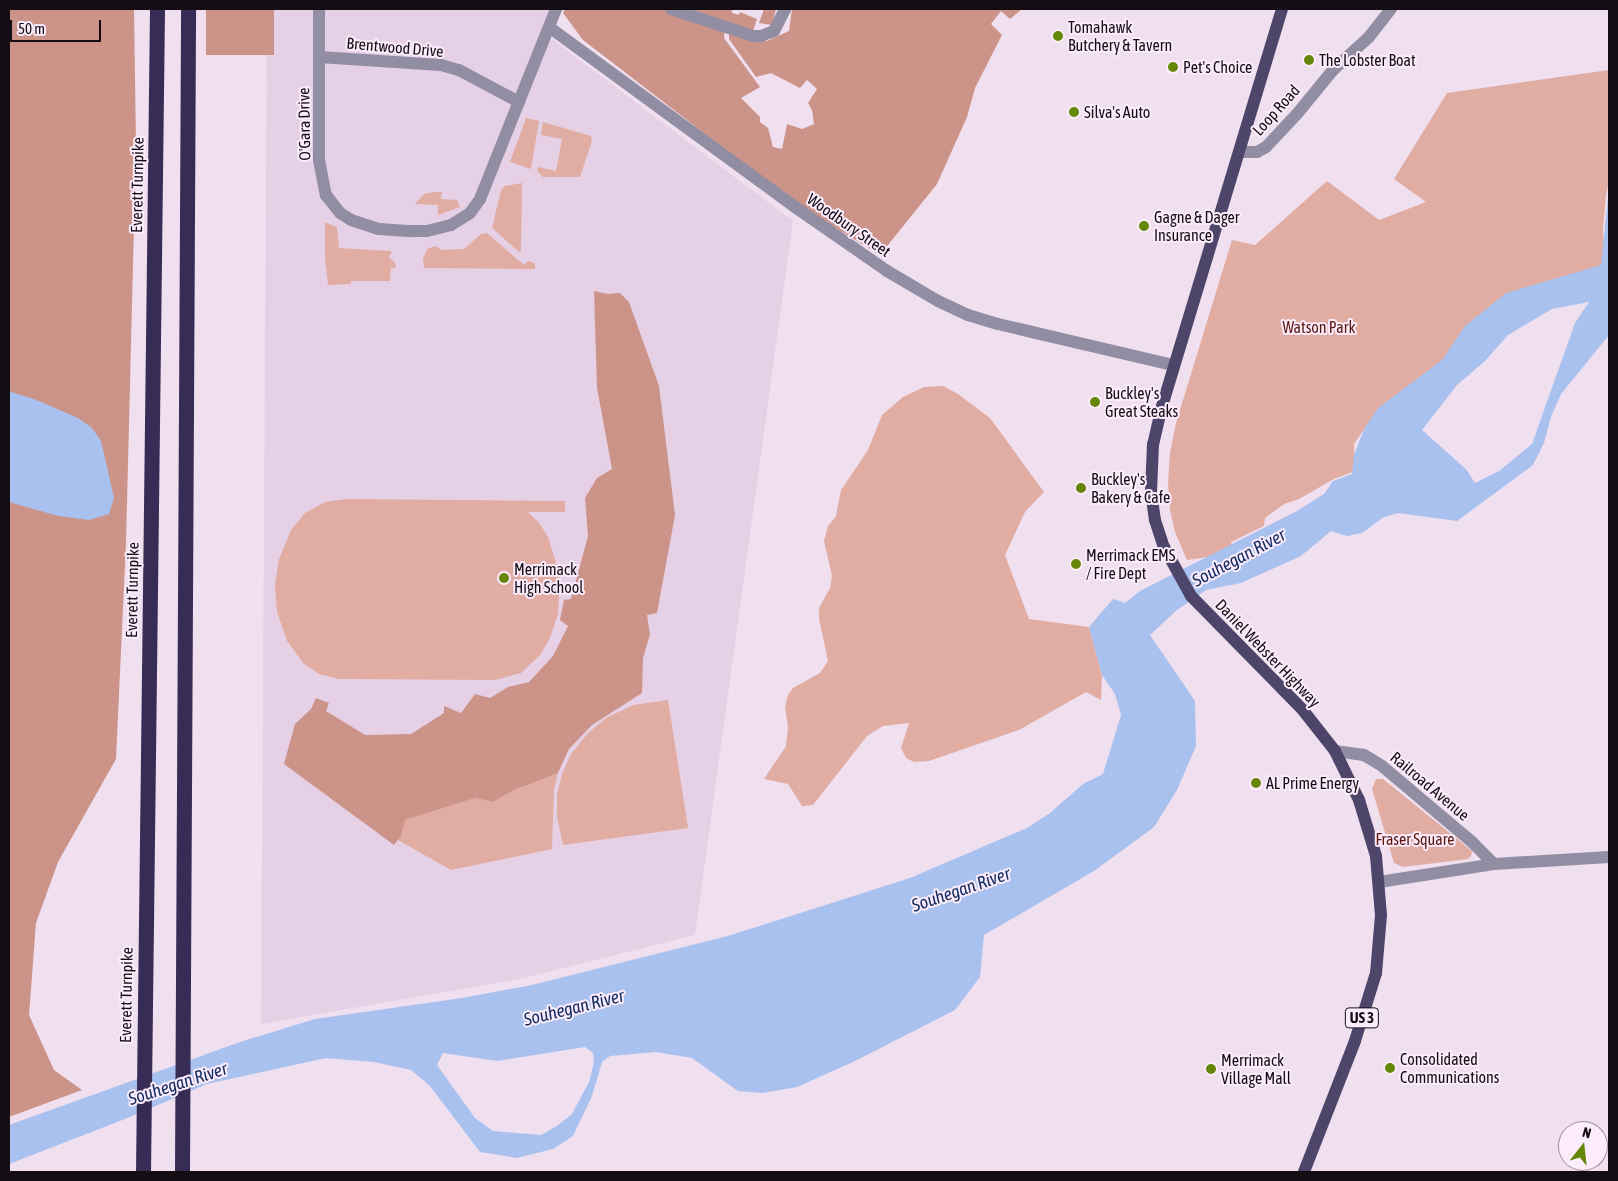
<!DOCTYPE html>
<html>
<head>
<meta charset="utf-8">
<style>
	body { margin:0 }
	#map { position:relative; width:1618px; height:1181px; overflow:hidden; background:#f0dfef; font-family:"Asap Condensed",sans-serif }
	div>[style] { position:absolute }
	.built>* { inset:0; background:#e6d0e6 }
	.green>* { inset:0; background:#e1ada3 }
	.forest>* { inset:0; background:#cc9389; transform-origin:0 0 }
	.water>* { inset:0; background:#a8c1ef }
	.minor>* { height:12px; margin:-6px; padding:0 6px; transform-origin:6px; border-radius:6px; background:#918da3 }
	.major>* { height:12px; margin:-6px; padding:0 6px; transform-origin:6px; border-radius:6px; background:#4e456a }
	.highway>* { height:15px; margin:-7.5px; padding:0 7.5px; transform-origin:7.5px; border-radius:7.5px; background:#372c55 }
	.dots>* { width:14px; height:14px; translate:-50% -50%; box-sizing:border-box; border:2px solid #fdecfd; border-radius:50% }
	span { translate:-50% -50%; white-space:nowrap; text-align:center; line-height:1.15; -webkit-text-stroke:4px #fdecfd; paint-order:stroke }
	.shield-label span { padding:1px 4px; background:#fdecfd; border:1px solid; border-radius:4px; -webkit-text-stroke-width:0 }
	.shield-label { font-size:15px; color:#140e14; font-weight:700 }
	.poi-label { font-size:16px; color:#140e14 }
	.left { translate:0 -50%; text-align:left }
	.street-label { font-size:16px; color:#140e14 }
	.park-label { font-size:16px; color:#5b170e }
	.water-label { font-size:18px; color:#132d63; font-style:italic }
	.frame { position:absolute; inset:0; border:10px solid #140e14; pointer-events:none }
	.north { position:absolute; left:1558px; top:1121px; width:50px; height:50px; box-sizing:border-box; background:#fdecfd; border:1px solid #a093a0; border-radius:50%; rotate:16deg; font-size:14px; font-weight:700; line-height:20px; text-align:center; color:#140e14 }
	.north::after { content:''; display:block; margin:auto; width:18px; height:22px; background:#648706; clip-path:polygon(50% 0,100% 100%,50% 72%,0 100%) }
	.scale { position:absolute; left:10px; top:20px; width:91px; height:22px; box-sizing:border-box; border:2px solid #140e14; border-top:0; padding-left:6px; font-size:15px; line-height:18px; white-space:nowrap; color:#140e14; -webkit-text-stroke:4px #fdecfd; paint-order:stroke }
</style>
</head>
<body>
<div id="map">
	<div class="built">
		<i style="clip-path:polygon(267px 9px,550px 9px,541px 31px,793px 221px,695px 935px,520px 979px,261px 1024px)"></i>
	</div>
	<div class="green">
		<i style="clip-path:polygon(1609px 70px,1609px 182px,1606px 195px,1603px 229px,1605px 264px,1447px 368px,1367px 425px,1354px 444px,1355px 471px,1334px 479px,1299px 499px,1284px 504px,1265px 518px,1264px 526px,1231px 542px,1233px 548px,1208px 557px,1187px 560px,1175px 532px,1170px 510px,1168px 483px,1170px 453px,1176px 423px,1232px 240px,1255px 245px,1327px 181px,1379px 220px,1426px 202px,1394px 179px,1447px 93px)"></i>
		<i style="clip-path:polygon(526px 118px,539px 121px,531px 169px,510px 162px)"></i>
		<i style="clip-path:polygon(543px 122px,591px 136px,592px 141px,580px 177px,543px 177px,537px 171px,538px 167px,556px 171px,562px 139px,541px 135px)"></i>
		<i style="clip-path:polygon(522px 183px,521px 251px,519px 252px,492px 228px,501px 190px,505px 186px)"></i>
		<i style="clip-path:polygon(435px 192px,442px 192px,441px 199px,457px 200px,460px 207px,438px 215px,438px 205px,415px 204px,424px 194px)"></i>
		<i style="clip-path:polygon(325px 222px,337px 227px,339px 248px,390px 251px,392px 252px,389px 257px,395px 263px,396px 268px,391px 268px,390px 281px,351px 281px,351px 284px,328px 285px,325px 258px)"></i>
		<i style="clip-path:polygon(487px 233px,524px 265px,528px 261px,535px 263px,535px 269px,424px 268px,423px 259px,427px 249px,435px 246px,442px 250px,464px 249px,481px 234px)"></i>
		<i style="clip-path:polygon(943px 386px,958px 394px,990px 418px,1044px 492px,1025px 512px,1005px 555px,1029px 619px,1089px 627px,1102px 675px,1101px 700px,1086px 692px,1019px 730px,929px 761px,914px 762px,906px 758px,901px 748px,909px 723px,883px 726px,867px 736px,813px 805px,802px 806px,788px 784px,764px 779px,786px 746px,788px 727px,785px 707px,788px 695px,793px 688px,820px 673px,828px 661px,819px 619px,819px 608px,830px 588px,832px 576px,824px 541px,828px 526px,836px 516px,841px 490px,868px 450px,882px 415px,903px 397px,924px 387px)"></i>
		<i style="clip-path:polygon(346px 499px,565px 501px,565px 512px,528px 512px,539px 523px,548px 537px,560px 576px,558px 614px,550px 638px,541px 654px,521px 673px,495px 680px,339px 679px,319px 674px,304px 664px,287px 641px,277px 612px,275px 585px,279px 559px,291px 530px,305px 513px,325px 502px)"></i>
		<i style="clip-path:polygon(668px 700px,688px 828px,563px 845px,557px 817px,557px 794px,562px 774px,571px 754px,587px 734px,606px 718px,633px 705px)"></i>
		<i style="clip-path:polygon(558px 773px,554px 790px,552px 849px,451px 870px,398px 840px,405px 820px,475px 798px,493px 802px,514px 790px)"></i>
		<i style="clip-path:polygon(1376px 779px,1383px 779px,1472px 851px,1471px 856px,1468px 859px,1403px 867px,1394px 863px,1372px 789px)"></i>
	</div>
	<div class="forest">
		<i style="clip-path:polygon(9px 9px,134px 9px,136px 146px,126px 543px,116px 759px,58px 862px,36px 923px,29px 1015px,54px 1070px,82px 1090px,9px 1117px)"></i>
		<i style="left:206px;top:9px;width:68px;height:46px"></i>
		<i style="clip-path:polygon(565px 9px,671px 9px,725px 26px,724px 38px,760px 87px,741px 98px,760px 117px,760px 122px,768px 128px,773px 147px,782px 149px,787px 124px,802px 129px,814px 124px,812px 110px,808px 103px,817px 89px,807px 80px,800px 88px,771px 73px,756px 77px,729px 39px,729px 33px,767px 41px,789px 31px,792px 9px,1022px 9px,1010px 19px,1001px 11px,991px 24px,1002px 35px,975px 88px,967px 117px,937px 184px,880px 255px,796px 204px,583px 40px,563px 13px)"></i>
		<i style="clip-path:polygon(690px 9px,732px 9px,732px 13px,739px 15px,740px 12px,757px 19px,753px 31px)"></i>
		<i style="clip-path:polygon(764px 9px,776px 9px,772px 25px,759px 23px)"></i>
		<i style="clip-path:polygon(594px 291px,608px 294px,620px 293px,629px 302px,659px 386px,675px 515px,657px 613px,647px 615px,650px 634px,643px 658px,642px 693px,592px 725px,569px 749px,558px 773px,514px 790px,493px 802px,475px 798px,405px 820px,401px 836px,394px 845px,284px 764px,295px 724px,311px 709px,316px 698px,329px 703px,326px 711px,365px 735px,411px 734px,444px 713px,444px 706px,461px 713px,475px 694px,490px 698px,508px 687px,529px 682px,553px 656px,568px 626px,560px 620px,564px 600px,571px 599px,588px 536px,585px 498px,597px 478px,612px 469px,597px 388px)"></i>
	</div>
	<div class="water">
		<i style="clip-path:polygon(evenodd,1609px 188px,1609px 335px,1561px 394px,1551px 417px,1544px 443px,1533px 465px,1457px 521px,1398px 513px,1384px 517px,1362px 533px,1347px 536px,1331px 531px,1301px 556px,1241px 583px,1206px 590px,1177px 610px,1150px 635px,1195px 701px,1196px 746px,1177px 790px,1154px 827px,1094px 871px,984px 935px,980px 977px,955px 1010px,853px 1062px,797px 1087px,763px 1093px,738px 1091px,692px 1058px,656px 1052px,610px 1056px,602px 1062px,592px 1096px,573px 1136px,553px 1149px,517px 1158px,480px 1152px,430px 1086px,411px 1070px,374px 1062px,326px 1058px,207px 1084px,125px 1119px,9px 1164px,9px 1125px,240px 1042px,315px 1019px,462px 998px,532px 985px,728px 936px,910px 878px,1027px 828px,1050px 813px,1083px 784px,1103px 774px,1121px 715px,1115px 694px,1102px 675px,1089px 627px,1113px 599px,1125px 603px,1140px 591px,1297px 511px,1324px 494px,1333px 481px,1352px 474px,1354px 455px,1364px 429px,1378px 408px,1442px 360px,1465px 326px,1506px 293px,1601px 265px,1609px 188px,1589px 302px,1575px 323px,1532px 444px,1499px 471px,1475px 483px,1466px 469px,1422px 430px,1457px 385px,1485px 361px,1508px 335px,1552px 309px,1589px 302px,1609px 188px,585px 1047px,593px 1053px,594px 1062px,589px 1082px,572px 1114px,557px 1126px,541px 1135px,493px 1131px,475px 1118px,437px 1065px,443px 1053px,497px 1061px,585px 1047px)"></i>
		<i style="clip-path:polygon(9px 391px,39px 401px,78px 418px,92px 428px,101px 441px,114px 498px,109px 514px,89px 520px,58px 516px,9px 502px)"></i>
	</div>
	<div class="minor">
		<i style="left:319px;top:9px;width:151px;rotate:90deg"></i>
		<i style="left:319px;top:160px;width:36px;rotate:79deg"></i>
		<i style="left:326px;top:195px;width:23px;rotate:52deg"></i>
		<i style="left:340px;top:213px;width:13px;rotate:32deg"></i>
		<i style="left:351px;top:220px;width:29px;rotate:18deg"></i>
		<i style="left:379px;top:229px;width:32px;rotate:4deg"></i>
		<i style="left:411px;top:231px;width:16px"></i>
		<i style="left:427px;top:231px;width:25px;rotate:-14deg"></i>
		<i style="left:451px;top:225px;width:22px;rotate:-32deg"></i>
		<i style="left:470px;top:213px;width:17px;rotate:-54deg"></i>
		<i style="left:480px;top:199px;width:205px;rotate:-68.2deg"></i>
		<i style="left:671px;top:9px;width:86px;rotate:18.2deg"></i>
		<i style="left:753px;top:36px;width:8px"></i>
		<i style="left:761px;top:36px;width:14px;rotate:-21deg"></i>
		<i style="left:774px;top:31px;width:25px;rotate:-63deg"></i>
		<i style="left:549px;top:27px;width:305px;rotate:36.2deg"></i>
		<i style="left:795px;top:207px;width:112px;rotate:34.8deg"></i>
		<i style="left:887px;top:271px;width:59px;rotate:30.5deg"></i>
		<i style="left:938px;top:301px;width:33px;rotate:25deg"></i>
		<i style="left:968px;top:315px;width:31px;rotate:17deg"></i>
		<i style="left:998px;top:324px;width:180px;rotate:13.2deg"></i>
		<i style="left:319px;top:57px;width:122px;rotate:3.8deg"></i>
		<i style="left:441px;top:65px;width:19px;rotate:16deg"></i>
		<i style="left:459px;top:70px;width:68px;rotate:28.1deg"></i>
		<i style="left:1239px;top:152px;width:18px"></i>
		<i style="left:1257px;top:152px;width:10px;rotate:-29deg"></i>
		<i style="left:1266px;top:147px;width:45px;rotate:-46.8deg"></i>
		<i style="left:1297px;top:114px;width:57px;rotate:-50.7deg"></i>
		<i style="left:1333px;top:70px;width:49px;rotate:-42.5deg"></i>
		<i style="left:1369px;top:37px;width:36px;rotate:-52deg"></i>
		<i style="left:1335px;top:751px;width:29px;rotate:8deg"></i>
		<i style="left:1364px;top:755px;width:21px;rotate:31deg"></i>
		<i style="left:1382px;top:766px;width:118px;rotate:40.2deg"></i>
		<i style="left:1472px;top:842px;width:31px;rotate:45deg"></i>
		<i style="left:1494px;top:864px;width:115px;rotate:-3.5deg"></i>
		<i style="left:1379px;top:882px;width:116px;rotate:-8.9deg"></i>
	</div>
	<div class="major">
		<i style="left:1282px;top:9px;width:415px;rotate:106.8deg"></i>
		<i style="left:1162px;top:406px;width:39px;rotate:103deg"></i>
		<i style="left:1153px;top:444px;width:48px;rotate:92.4deg"></i>
		<i style="left:1151px;top:492px;width:28px;rotate:82deg"></i>
		<i style="left:1155px;top:520px;width:28px;rotate:72deg"></i>
		<i style="left:1164px;top:547px;width:56px;rotate:61.1deg"></i>
		<i style="left:1191px;top:596px;width:158px;rotate:45.5deg"></i>
		<i style="left:1302px;top:709px;width:53px;rotate:51.8deg"></i>
		<i style="left:1335px;top:751px;width:55px;rotate:63.9deg"></i>
		<i style="left:1359px;top:800px;width:59px;rotate:73.1deg"></i>
		<i style="left:1376px;top:856px;width:59px;rotate:85.2deg"></i>
		<i style="left:1381px;top:915px;width:58px;rotate:94.9deg"></i>
		<i style="left:1376px;top:973px;width:71px;rotate:107.2deg"></i>
		<i style="left:1355px;top:1041px;width:141px;rotate:111.3deg"></i>
	</div>
	<div class="highway">
		<i style="left:143px;top:1172px;width:1163px;rotate:-89.31deg"></i>
		<i style="left:182px;top:1172px;width:1163px;rotate:-89.7deg"></i>
	</div>
	<div class="dots">
		<i style="left:1058px;top:36px;background:#648706"></i>
		<i style="left:1309px;top:60px;background:#648706"></i>
		<i style="left:1173px;top:67px;background:#648706"></i>
		<i style="left:1074px;top:112px;background:#648706"></i>
		<i style="left:1144px;top:226px;background:#648706"></i>
		<i style="left:1095px;top:402px;background:#648706"></i>
		<i style="left:1081px;top:488px;background:#648706"></i>
		<i style="left:1076px;top:564px;background:#648706"></i>
		<i style="left:504px;top:578px;background:#648706"></i>
		<i style="left:1256px;top:783px;background:#648706"></i>
		<i style="left:1390px;top:1068px;background:#648706"></i>
		<i style="left:1211px;top:1069px;background:#648706"></i>
	</div>
	<div class="shield-label">
		<span style="left:1362px;top:1018px">US 3</span>
	</div>
	<div class="poi-label">
		<span class="left" style="left:1068px;top:36px">Tomahawk<br>Butchery &amp; Tavern</span>
		<span class="left" style="left:1319px;top:60px">The Lobster Boat</span>
		<span class="left" style="left:1183px;top:67px">Pet's Choice</span>
		<span class="left" style="left:1084px;top:112px">Silva's Auto</span>
		<span class="left" style="left:1154px;top:226px">Gagne &amp; Dager<br>Insurance</span>
		<span class="left" style="left:1105px;top:402px">Buckley's<br>Great Steaks</span>
		<span class="left" style="left:1091px;top:488px">Buckley's<br>Bakery &amp; Cafe</span>
		<span class="left" style="left:1086px;top:564px">Merrimack EMS<br>/ Fire Dept</span>
		<span class="left" style="left:514px;top:578px">Merrimack<br>High School</span>
		<span class="left" style="left:1266px;top:783px">AL Prime Energy</span>
		<span class="left" style="left:1400px;top:1068px">Consolidated<br>Communications</span>
		<span class="left" style="left:1221px;top:1069px">Merrimack<br>Village Mall</span>
	</div>
	<div class="street-label">
		<span style="left:395px;top:47px;rotate:5deg">Brentwood Drive</span>
		<span style="left:1276px;top:110px;rotate:-48deg">Loop Road</span>
		<span style="left:304px;top:124px;rotate:-91deg">O'Gara Drive</span>
		<span style="left:137px;top:185px;rotate:-89deg">Everett Turnpike</span>
		<span style="left:849px;top:225px;rotate:35deg">Woodbury Street</span>
		<span style="left:132px;top:590px;rotate:-89deg">Everett Turnpike</span>
		<span style="left:1268px;top:653px;rotate:46deg">Daniel Webster Highway</span>
		<span style="left:1430px;top:786px;rotate:40deg">Railroad Avenue</span>
		<span style="left:126px;top:995px;rotate:-89deg">Everett Turnpike</span>
	</div>
	<div class="park-label">
		<span style="left:1319px;top:327px">Watson Park</span>
		<span style="left:1415px;top:839px">Fraser Square</span>
	</div>
	<div class="water-label">
		<span style="left:1239px;top:558px;rotate:-28deg">Souhegan River</span>
		<span style="left:961px;top:890px;rotate:-19deg">Souhegan River</span>
		<span style="left:574px;top:1008px;rotate:-14deg">Souhegan River</span>
		<span style="left:178px;top:1084px;rotate:-18deg">Souhegan River</span>
	</div>
	<div class="frame"></div>
	<div class="north">N</div>
	<div class="scale">50 m</div>
</div>
</body>
</html>
